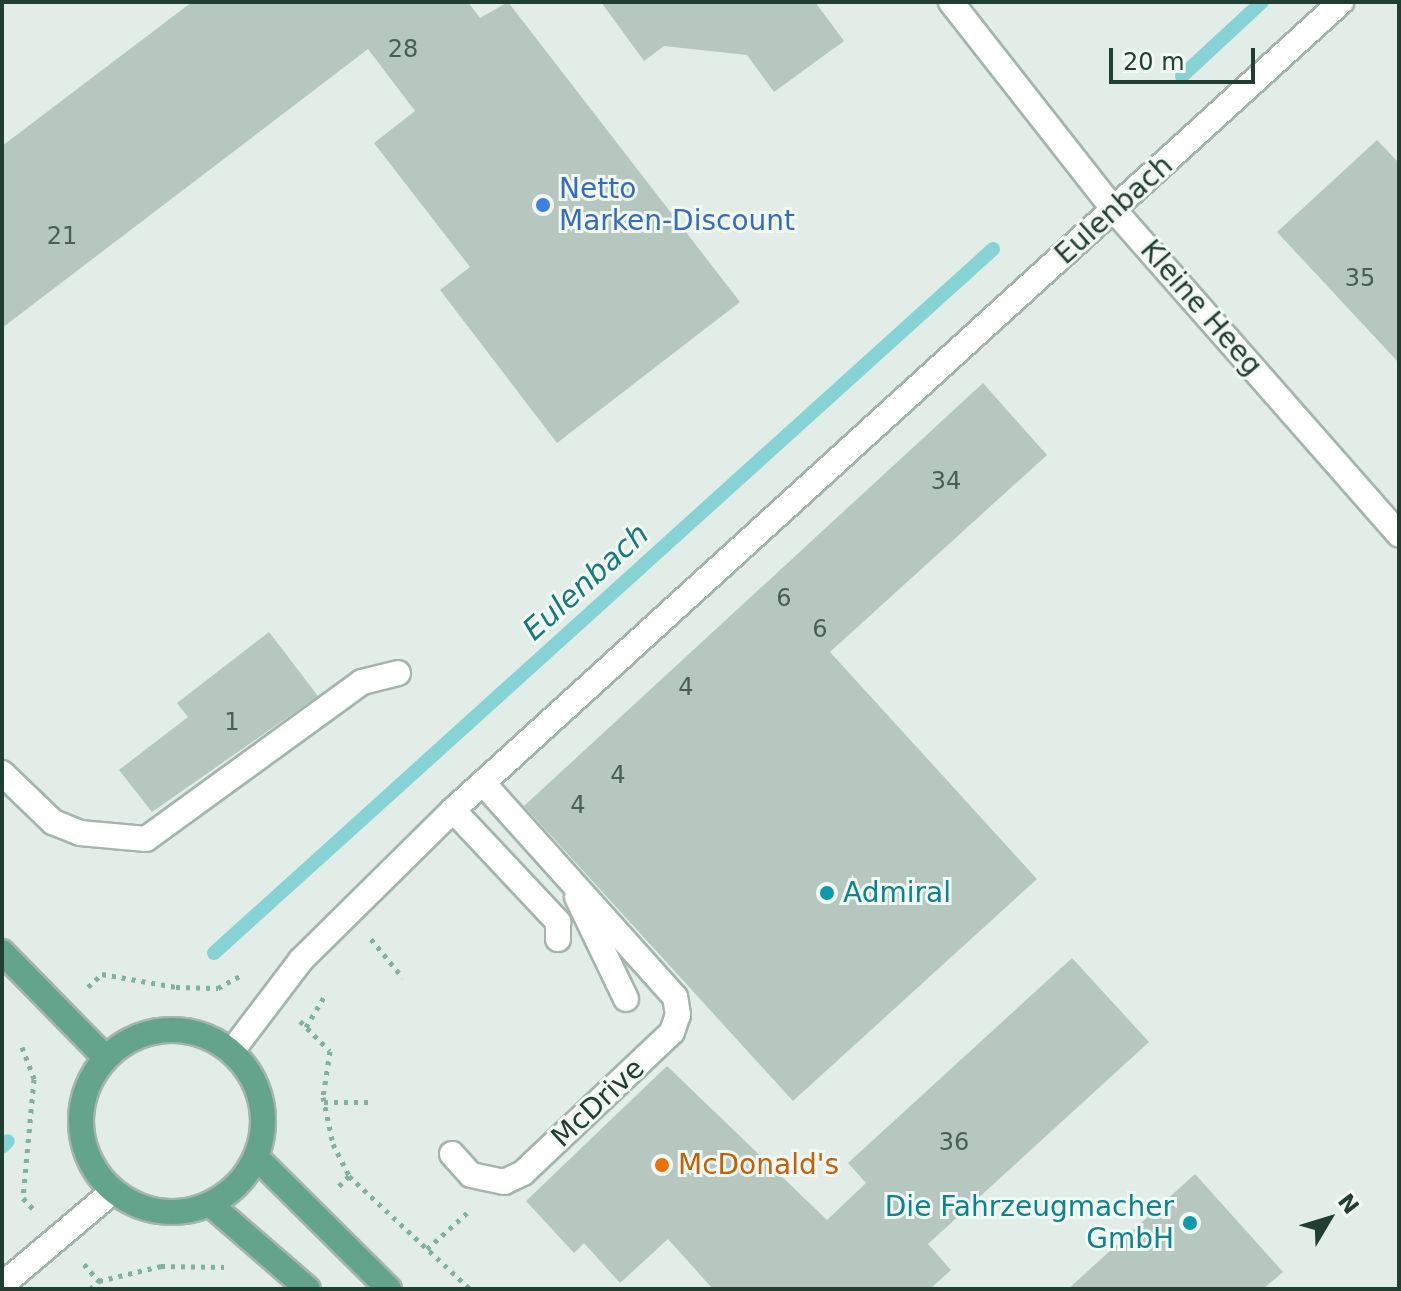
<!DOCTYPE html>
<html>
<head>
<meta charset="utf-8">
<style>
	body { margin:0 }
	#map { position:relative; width:1401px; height:1291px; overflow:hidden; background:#e1ede6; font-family:"DejaVu Sans",sans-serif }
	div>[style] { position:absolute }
	.stream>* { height:14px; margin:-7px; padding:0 7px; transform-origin:7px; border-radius:7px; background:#86d2d4 }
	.building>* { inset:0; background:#b6c7bf }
	.path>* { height:5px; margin-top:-2.5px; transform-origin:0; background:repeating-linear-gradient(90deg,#80b29c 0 4px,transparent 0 10px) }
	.roads { filter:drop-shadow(2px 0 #a4b5ad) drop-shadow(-2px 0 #a4b5ad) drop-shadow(0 2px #a4b5ad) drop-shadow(0 -2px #a4b5ad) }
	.minor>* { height:24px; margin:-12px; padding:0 12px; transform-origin:12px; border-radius:12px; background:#fff }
	.major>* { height:24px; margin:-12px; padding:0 12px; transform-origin:12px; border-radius:12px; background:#64a48c }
	.major>.ring { margin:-12px; padding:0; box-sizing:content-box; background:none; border:24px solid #64a48c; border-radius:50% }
	.dots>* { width:22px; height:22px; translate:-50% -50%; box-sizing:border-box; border:4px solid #f2f9f5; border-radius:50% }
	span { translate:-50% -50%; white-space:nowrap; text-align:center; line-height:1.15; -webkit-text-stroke:6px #f2f9f5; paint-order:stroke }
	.number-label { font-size:24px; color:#466056 }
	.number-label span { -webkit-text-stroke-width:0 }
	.shop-label { font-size:28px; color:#366cbe }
	.left { translate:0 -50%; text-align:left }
	.street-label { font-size:28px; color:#213e33 }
	.culture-label { font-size:28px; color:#0d838f }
	.right { translate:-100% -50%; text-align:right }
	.food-label { font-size:28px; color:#c56008 }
	.water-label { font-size:30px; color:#18797d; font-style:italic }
	.frame { position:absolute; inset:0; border:4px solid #213e33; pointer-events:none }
	.north { position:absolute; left:1289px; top:1179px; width:80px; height:80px; -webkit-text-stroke:6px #f2f9f5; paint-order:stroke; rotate:52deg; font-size:22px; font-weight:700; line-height:32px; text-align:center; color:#213e33 }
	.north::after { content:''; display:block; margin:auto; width:28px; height:36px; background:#213e33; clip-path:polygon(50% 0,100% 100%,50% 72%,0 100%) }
	.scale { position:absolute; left:1109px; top:48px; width:146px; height:36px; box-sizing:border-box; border:4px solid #213e33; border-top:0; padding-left:10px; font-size:24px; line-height:28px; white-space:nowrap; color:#213e33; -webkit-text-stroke:6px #f2f9f5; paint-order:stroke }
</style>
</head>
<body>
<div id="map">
	<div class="stream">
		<i style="left:1182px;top:76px;width:109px;rotate:-42.8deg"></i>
		<i style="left:214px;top:953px;width:1050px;rotate:-42.1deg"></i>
		<i style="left:2px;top:1147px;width:8px;rotate:-45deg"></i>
	</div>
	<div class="building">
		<i style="clip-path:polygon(192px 2px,468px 2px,480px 18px,508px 2px,740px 302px,557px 443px,440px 290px,470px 267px,374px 143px,415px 111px,368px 49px,2px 328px,2px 146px)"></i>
		<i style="clip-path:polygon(601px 2px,815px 2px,844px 41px,774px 92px,747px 55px,664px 46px,644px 61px)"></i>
		<i style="clip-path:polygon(1377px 140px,1399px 163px,1399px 363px,1277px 232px)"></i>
		<i style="clip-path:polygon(983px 383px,1047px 455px,830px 652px,1037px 879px,793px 1101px,524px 806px)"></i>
		<i style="clip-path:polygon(269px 632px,318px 696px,152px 812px,119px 770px,188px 717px,177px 703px)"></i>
		<i style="clip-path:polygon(1072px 958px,1149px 1042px,928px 1244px,951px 1270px,930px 1289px,713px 1289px,668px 1239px,620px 1283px,584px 1243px,574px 1253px,526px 1201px,667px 1066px,827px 1220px,866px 1183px,848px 1163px)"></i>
		<i style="clip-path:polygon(1195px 1174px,1283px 1272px,1263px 1289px,1068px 1289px)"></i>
	</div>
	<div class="path">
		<i style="left:371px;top:939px;width:50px;rotate:50.6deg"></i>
		<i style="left:88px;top:987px;width:19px;rotate:-43deg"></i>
		<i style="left:102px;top:974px;width:75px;rotate:10deg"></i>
		<i style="left:176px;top:987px;width:42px;rotate:1.4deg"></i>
		<i style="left:218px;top:988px;width:25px;rotate:-29deg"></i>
		<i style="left:300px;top:1021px;width:42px;rotate:45deg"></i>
		<i style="left:330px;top:1051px;width:47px;rotate:98.7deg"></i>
		<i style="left:323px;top:1097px;width:48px;rotate:78deg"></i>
		<i style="left:333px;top:1144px;width:36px;rotate:63deg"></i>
		<i style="left:349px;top:1176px;width:17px;rotate:135deg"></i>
		<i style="left:306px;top:1027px;width:37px;rotate:-59deg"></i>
		<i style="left:22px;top:1047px;width:34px;rotate:69deg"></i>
		<i style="left:34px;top:1079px;width:120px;rotate:95.3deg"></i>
		<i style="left:23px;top:1198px;width:16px;rotate:47deg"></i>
		<i style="left:324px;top:1102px;width:46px"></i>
		<i style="left:349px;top:1176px;width:166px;rotate:43deg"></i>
		<i style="left:427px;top:1249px;width:55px;rotate:-42.1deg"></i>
		<i style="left:84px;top:1264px;width:23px;rotate:49deg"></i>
		<i style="left:99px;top:1281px;width:64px;rotate:-13.6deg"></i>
		<i style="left:161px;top:1266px;width:63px;rotate:0.9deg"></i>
		<i style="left:90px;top:1289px;width:12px;rotate:-42deg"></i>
	</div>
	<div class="roads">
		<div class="minor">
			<i style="left:951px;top:2px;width:264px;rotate:51.9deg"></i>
			<i style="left:1114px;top:210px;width:432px;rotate:48.7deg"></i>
			<i style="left:2px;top:773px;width:71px;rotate:43.9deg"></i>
			<i style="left:53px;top:822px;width:29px;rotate:22deg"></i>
			<i style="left:80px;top:833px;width:66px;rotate:5.2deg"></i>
			<i style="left:146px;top:839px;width:267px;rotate:-36deg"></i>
			<i style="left:362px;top:682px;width:37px;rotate:-14deg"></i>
			<i style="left:453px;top:810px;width:154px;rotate:46.8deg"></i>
			<i style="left:558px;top:922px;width:17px;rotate:90deg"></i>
			<i style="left:577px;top:897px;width:113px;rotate:64.3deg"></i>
			<i style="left:232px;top:1051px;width:114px;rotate:-52.8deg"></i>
			<i style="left:301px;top:960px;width:214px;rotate:-44.6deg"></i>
			<i style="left:453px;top:810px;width:1201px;rotate:-42.3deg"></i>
			<i style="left:452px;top:1154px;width:28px;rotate:48deg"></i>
			<i style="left:471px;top:1175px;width:34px;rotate:12deg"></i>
			<i style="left:504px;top:1182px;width:21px;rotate:-25deg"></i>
			<i style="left:523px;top:1173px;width:205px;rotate:-43.4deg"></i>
			<i style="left:672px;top:1032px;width:18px;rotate:-71deg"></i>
			<i style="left:678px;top:1015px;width:18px;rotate:-99deg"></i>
			<i style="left:675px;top:997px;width:288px;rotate:-131.9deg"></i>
			<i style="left:2px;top:1285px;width:144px;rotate:-40.2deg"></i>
		</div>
		<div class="major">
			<i style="left:2px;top:952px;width:147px;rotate:45.6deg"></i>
			<i class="ring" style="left:81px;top:1030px;width:158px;height:158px"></i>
			<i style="left:257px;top:1158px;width:186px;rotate:44.8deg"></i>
			<i style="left:211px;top:1205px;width:128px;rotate:40.9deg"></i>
		</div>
	</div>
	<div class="dots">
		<i style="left:543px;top:205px;background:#3f7fe0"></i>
		<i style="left:827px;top:893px;background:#0f9aa8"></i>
		<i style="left:662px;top:1165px;background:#e8710a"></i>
		<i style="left:1190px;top:1223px;background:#0f9aa8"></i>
	</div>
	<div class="number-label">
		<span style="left:403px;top:50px">28</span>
		<span style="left:62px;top:237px">21</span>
		<span style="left:1360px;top:279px">35</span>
		<span style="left:946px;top:482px">34</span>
		<span style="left:784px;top:599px">6</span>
		<span style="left:820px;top:630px">6</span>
		<span style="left:686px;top:688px">4</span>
		<span style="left:232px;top:723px">1</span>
		<span style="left:618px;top:776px">4</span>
		<span style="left:578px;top:806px">4</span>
		<span style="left:954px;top:1143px">36</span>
	</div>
	<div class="shop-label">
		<span class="left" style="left:559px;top:205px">Netto<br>Marken-Discount</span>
	</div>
	<div class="street-label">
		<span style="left:1114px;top:210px;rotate:-42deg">Eulenbach</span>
		<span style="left:1201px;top:308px;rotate:49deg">Kleine Heeg</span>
		<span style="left:598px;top:1103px;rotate:-43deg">McDrive</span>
	</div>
	<div class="culture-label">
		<span class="left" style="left:843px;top:893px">Admiral</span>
		<span class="right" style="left:1174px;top:1223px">Die Fahrzeugmacher<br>GmbH</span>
	</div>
	<div class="food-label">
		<span class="left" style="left:678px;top:1165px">McDonald's</span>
	</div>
	<div class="water-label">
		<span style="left:586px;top:582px;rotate:-42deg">Eulenbach</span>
	</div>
	<div class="frame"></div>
	<div class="north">N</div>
	<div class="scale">20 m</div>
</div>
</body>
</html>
